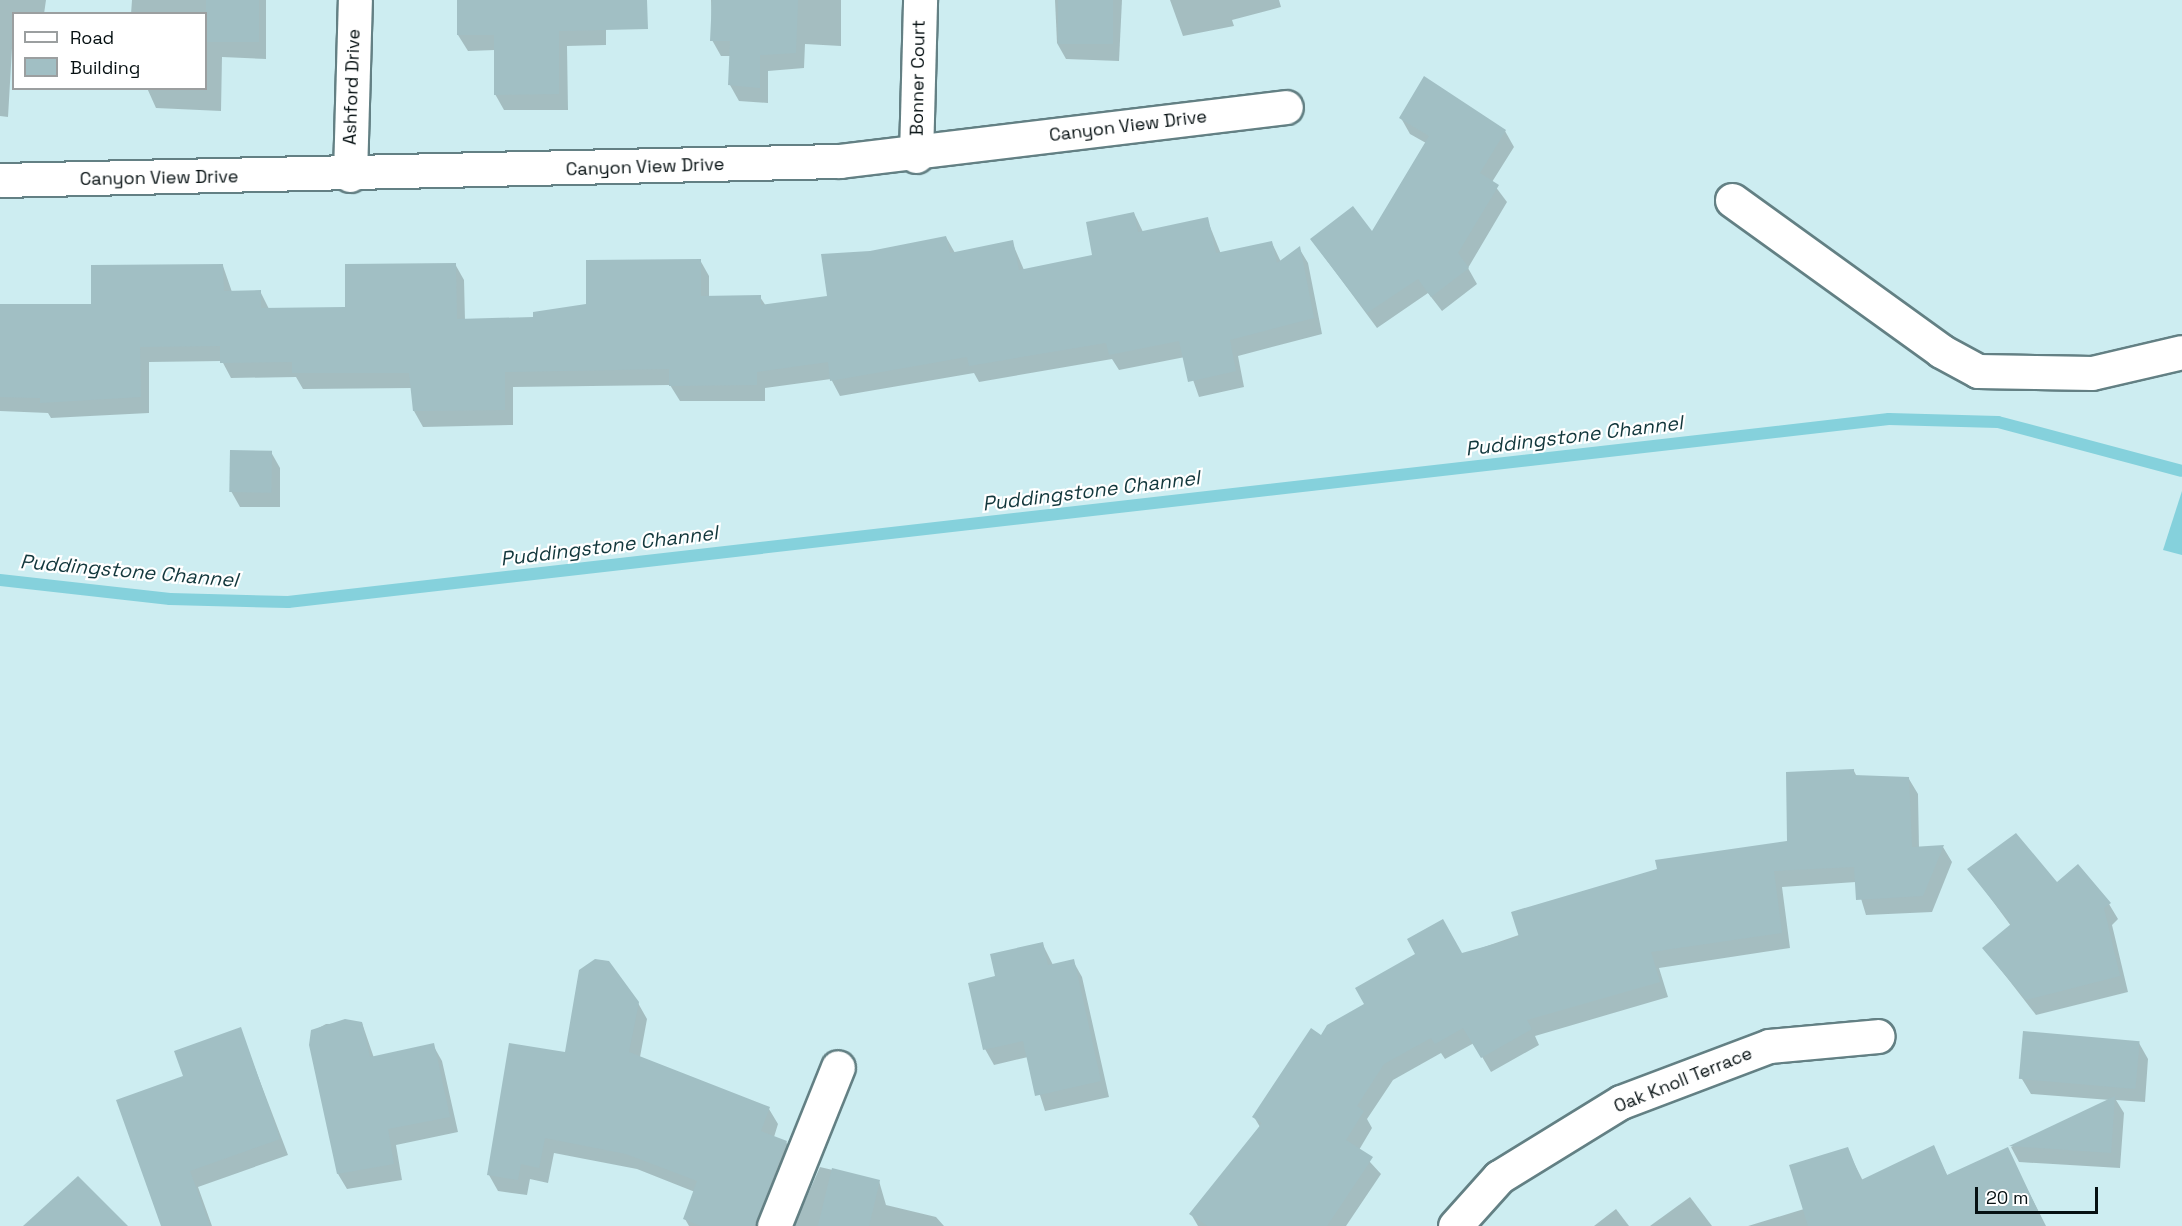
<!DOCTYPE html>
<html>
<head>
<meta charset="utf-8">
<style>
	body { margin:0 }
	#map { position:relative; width:2182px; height:1226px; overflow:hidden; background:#cdedf1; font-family:"Space Grotesk",sans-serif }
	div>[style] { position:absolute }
	.water>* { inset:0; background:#85d1dc }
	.shadow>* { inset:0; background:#0003 }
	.stream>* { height:12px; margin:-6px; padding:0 6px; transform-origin:6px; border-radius:6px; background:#85d1dc }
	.building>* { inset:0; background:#a1bfc4; transform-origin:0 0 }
	.roads { filter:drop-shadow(2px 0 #638084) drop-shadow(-2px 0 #638084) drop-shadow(0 2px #638084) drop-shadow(0 -2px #638084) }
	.minor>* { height:33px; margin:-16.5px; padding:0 16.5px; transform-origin:16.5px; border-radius:16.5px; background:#fff }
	span { translate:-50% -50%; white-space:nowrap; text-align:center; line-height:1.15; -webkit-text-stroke:4.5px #fff; paint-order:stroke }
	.street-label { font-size:18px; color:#061012 }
	.water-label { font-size:20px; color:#12373c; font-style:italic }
	.legend { position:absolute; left:12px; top:12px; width:195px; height:78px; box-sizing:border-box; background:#fff; border:2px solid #9b9fa0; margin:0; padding:8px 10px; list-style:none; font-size:18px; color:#061012 }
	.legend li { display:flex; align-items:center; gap:12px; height:30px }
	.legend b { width:30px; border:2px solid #9b9fa0 }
	.scale { position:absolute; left:1975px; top:1187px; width:123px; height:27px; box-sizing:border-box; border:3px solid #061012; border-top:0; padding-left:8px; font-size:18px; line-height:21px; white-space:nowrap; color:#061012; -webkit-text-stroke:4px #fff; paint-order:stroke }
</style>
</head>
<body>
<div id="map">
	<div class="water">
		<i style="clip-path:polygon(2182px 491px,2182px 555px,2163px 550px)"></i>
	</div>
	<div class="shadow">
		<i style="clip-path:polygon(0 0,46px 0,44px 14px,14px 14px,8px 117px,0 116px)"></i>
		<i style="clip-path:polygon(132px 0,266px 0,266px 59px,222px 57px,221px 111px,156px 108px,147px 88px,206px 88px,206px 14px,131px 14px)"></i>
		<i style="clip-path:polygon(459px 0,598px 0,606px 14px,606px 45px,567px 46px,568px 110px,504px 110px,495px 94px,495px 50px,468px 51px,458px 35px)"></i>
		<i style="clip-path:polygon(711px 0,841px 0,841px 46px,805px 44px,804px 68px,768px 71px,768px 103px,739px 101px,730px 85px,731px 56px,721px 56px,712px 40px)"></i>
		<i style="clip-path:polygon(1055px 0,1122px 0,1119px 61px,1066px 59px,1057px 43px)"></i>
		<i style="clip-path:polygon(1170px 0,1279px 0,1281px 7px,1232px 20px,1234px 26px,1183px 36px)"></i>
		<i style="clip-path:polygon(1401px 118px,1505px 131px,1514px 147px,1492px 182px,1507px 202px,1468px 268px,1477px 284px,1442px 311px,1428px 293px,1377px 328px,1311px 239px,1372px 234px,1426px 143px,1410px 134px)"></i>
		<i style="clip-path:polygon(1134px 213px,1143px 232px,1207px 219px,1221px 254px,1272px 243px,1281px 262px,1299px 248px,1308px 263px,1322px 334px,1238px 356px,1244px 387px,1199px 397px,1185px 357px,1119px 370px,1112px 359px,979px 382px,974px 373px,840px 396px,831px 379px,765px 388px,765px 401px,680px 401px,670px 385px,513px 387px,513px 425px,423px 427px,414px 411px,412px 388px,303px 389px,296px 377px,231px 378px,222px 361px,149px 362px,149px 413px,51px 418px,48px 413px,0 411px,0 306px,93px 305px,223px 266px,232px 292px,260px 291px,269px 309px,346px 309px,455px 264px,464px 280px,465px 320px,534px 319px,588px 305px,700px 260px,709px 276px,709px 297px,760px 297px,766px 306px,828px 297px,870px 253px,946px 237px,955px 253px,1012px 242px,1024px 270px,1094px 256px)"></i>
		<i style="clip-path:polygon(271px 452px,280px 468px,280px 507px,240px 507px,231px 491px)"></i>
		<i style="clip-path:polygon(1854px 771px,1857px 777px,1909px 779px,1918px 794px,1919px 848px,1943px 847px,1952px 862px,1932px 912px,1866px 915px,1856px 882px,1782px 887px,1790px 948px,1659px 968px,1668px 997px,1535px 1036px,1539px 1045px,1491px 1072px,1474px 1043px,1445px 1059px,1441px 1053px,1393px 1080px,1367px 1119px,1372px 1128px,1359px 1150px,1381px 1174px,1346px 1226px,1198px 1226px,1191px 1214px,1260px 1127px,1254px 1117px,1322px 1037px,1461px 955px,1788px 842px)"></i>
		<i style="clip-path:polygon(1969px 869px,2056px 884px,2109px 904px,2118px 919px,2112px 925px,2128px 992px,2036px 1015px,1984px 948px,2011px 926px)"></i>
		<i style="clip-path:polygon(1042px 943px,1053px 965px,1073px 961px,1082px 977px,1109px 1097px,1045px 1111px,1028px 1057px,994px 1065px,985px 1049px,996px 978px)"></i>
		<i style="clip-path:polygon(638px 1003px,647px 1019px,640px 1057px,769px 1109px,778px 1124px,774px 1137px,786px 1142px,795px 1158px,769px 1226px,689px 1226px,685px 1219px,695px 1192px,637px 1169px,554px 1153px,548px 1183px,530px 1179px,527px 1195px,498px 1191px,489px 1175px,566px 1054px)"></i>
		<i style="clip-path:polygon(362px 1023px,374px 1058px,433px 1045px,442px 1061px,458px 1132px,396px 1145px,402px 1180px,347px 1189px,338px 1174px,313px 1031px,326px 1024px)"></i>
		<i style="clip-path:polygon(240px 1029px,288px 1155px,198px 1187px,212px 1226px,162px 1226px,184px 1077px)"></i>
		<i style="clip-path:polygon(2139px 1043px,2148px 1059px,2145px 1102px,2116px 1100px,2124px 1113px,2120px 1168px,2019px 1162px,2011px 1147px,2110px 1100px,2031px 1094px,2022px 1079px)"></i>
		<i style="clip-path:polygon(1933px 1147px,1948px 1177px,2007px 1149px,2046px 1226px,1748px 1226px,1804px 1209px,1847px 1149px,1863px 1181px)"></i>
		<i style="clip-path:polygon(820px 1167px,879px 1181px,886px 1205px,936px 1217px,944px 1226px,794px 1226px)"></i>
		<i style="clip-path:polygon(1690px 1197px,1712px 1226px,1650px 1226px)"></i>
		<i style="clip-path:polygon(1616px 1209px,1629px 1226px,1594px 1226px)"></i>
	</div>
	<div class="stream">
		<i style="left:0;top:580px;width:171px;rotate:6.4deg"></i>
		<i style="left:170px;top:599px;width:118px;rotate:1.5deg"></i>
		<i style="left:288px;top:602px;width:1611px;rotate:-6.52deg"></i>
		<i style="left:1889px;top:419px;width:109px;rotate:1.6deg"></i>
		<i style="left:1998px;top:422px;width:190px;rotate:14.9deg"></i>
	</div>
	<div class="building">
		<i style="left:206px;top:0;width:53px;height:42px"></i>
		<i style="clip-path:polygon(457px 0,647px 0,648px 29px,559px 31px,559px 94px,494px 95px,494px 35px,457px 35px)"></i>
		<i style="clip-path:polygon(712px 0,798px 0,796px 53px,760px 55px,760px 88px,728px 85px,730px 41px,710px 41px)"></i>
		<i style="left:1058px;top:0;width:55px;height:44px"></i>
		<i style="clip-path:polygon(1424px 76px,1506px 130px,1480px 173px,1499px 185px,1458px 253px,1469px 268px,1431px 297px,1418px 279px,1367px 313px,1310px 239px,1353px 206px,1372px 231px,1429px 136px,1399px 118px)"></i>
		<i style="clip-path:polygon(1134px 212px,1138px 232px,1208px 217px,1216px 253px,1272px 241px,1277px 263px,1300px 246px,1314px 318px,1230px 340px,1236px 371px,1188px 382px,1179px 341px,1109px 355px,1106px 343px,969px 366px,967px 357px,830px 381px,828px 362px,757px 372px,757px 385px,669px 386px,669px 369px,505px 372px,505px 410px,413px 411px,409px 373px,292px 373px,292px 362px,220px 363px,220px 346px,140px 347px,141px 397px,40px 403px,40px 398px,0 397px,0 304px,91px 304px,91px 265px,223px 264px,224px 291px,261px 290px,261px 308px,345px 307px,345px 264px,456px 263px,457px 319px,533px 317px,533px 312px,586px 304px,586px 260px,701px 259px,701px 296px,761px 295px,761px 305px,827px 296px,821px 254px,870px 251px,946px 236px,950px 253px,1013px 240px,1019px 270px,1092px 255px,1086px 222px)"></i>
		<i style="left:230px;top:450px;width:42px;height:42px;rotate:1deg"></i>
		<i style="clip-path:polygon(1854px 769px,1854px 775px,1909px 777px,1912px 847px,1944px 845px,1923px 896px,1856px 900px,1854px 867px,1774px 871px,1782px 933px,1651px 952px,1660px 982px,1527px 1020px,1532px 1029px,1481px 1058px,1463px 1028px,1435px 1044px,1431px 1038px,1384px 1064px,1357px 1106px,1364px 1111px,1346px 1140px,1373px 1157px,1327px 1226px,1208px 1226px,1189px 1214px,1262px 1123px,1252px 1117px,1311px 1028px,1321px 1035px,1327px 1025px,1364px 1004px,1355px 988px,1415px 954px,1407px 939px,1443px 919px,1462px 953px,1519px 937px,1511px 912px,1657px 869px,1655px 860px,1787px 841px,1786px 772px)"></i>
		<i style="clip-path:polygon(2016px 833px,2057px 882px,2078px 864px,2111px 903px,2104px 908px,2120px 976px,2026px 1000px,1982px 948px,2011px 924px,1967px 869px)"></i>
		<i style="clip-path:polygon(1043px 942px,1048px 965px,1074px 959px,1101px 1081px,1035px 1096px,1023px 1041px,983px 1050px,968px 983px,995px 976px,990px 954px)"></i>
		<i style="clip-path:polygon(595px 959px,609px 961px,639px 1002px,629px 1052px,770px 1107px,761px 1131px,787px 1141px,754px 1226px,701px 1226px,683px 1219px,697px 1181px,626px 1154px,545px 1138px,539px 1168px,521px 1164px,518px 1180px,487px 1175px,509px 1043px,565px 1052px,579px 970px)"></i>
		<i style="clip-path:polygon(345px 1019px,362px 1022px,370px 1057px,434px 1043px,450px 1117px,388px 1129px,394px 1164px,337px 1174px,309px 1045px,311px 1030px)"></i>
		<i style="clip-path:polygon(241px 1027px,280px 1139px,190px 1171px,210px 1226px,161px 1226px,116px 1100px,183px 1076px,174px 1051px)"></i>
		<i style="left:2023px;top:1031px;width:117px;height:48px;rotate:5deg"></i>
		<i style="clip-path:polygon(2115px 1096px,2111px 1153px,2009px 1146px)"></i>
		<i style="clip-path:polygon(1934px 1145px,1947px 1175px,2008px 1147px,2045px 1226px,1808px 1226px,1789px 1165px,1848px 1147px,1861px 1180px)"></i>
		<i style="clip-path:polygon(832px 1168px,880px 1180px,869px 1226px,818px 1226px)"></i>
		<i style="clip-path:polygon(78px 1176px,128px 1226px,23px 1226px)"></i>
	</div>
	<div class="roads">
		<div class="minor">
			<i style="left:916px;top:156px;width:156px;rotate:-88.5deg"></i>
			<i style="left:350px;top:175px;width:175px;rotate:-88.4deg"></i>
			<i style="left:0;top:180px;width:840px;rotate:-1.3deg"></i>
			<i style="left:840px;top:161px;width:449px;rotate:-6.9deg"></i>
			<i style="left:1732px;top:200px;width:258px;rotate:35.8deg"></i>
			<i style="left:1941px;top:351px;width:42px;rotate:28.4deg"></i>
			<i style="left:1978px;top:371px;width:114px;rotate:1deg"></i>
			<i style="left:2092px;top:373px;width:92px;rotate:-13.1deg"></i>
			<i style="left:774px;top:1226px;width:171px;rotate:-68.1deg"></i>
			<i style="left:1455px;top:1226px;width:66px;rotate:-48.1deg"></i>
			<i style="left:1499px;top:1177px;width:143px;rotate:-31.6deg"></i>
			<i style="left:1621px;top:1102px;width:158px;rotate:-20.7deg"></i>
			<i style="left:1769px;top:1046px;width:109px;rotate:-5.2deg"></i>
		</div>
	</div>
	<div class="street-label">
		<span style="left:918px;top:78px;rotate:-89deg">Bonner Court</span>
		<span style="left:352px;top:87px;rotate:-88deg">Ashford Drive</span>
		<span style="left:1128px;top:126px;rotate:-7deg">Canyon View Drive</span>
		<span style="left:645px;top:167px;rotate:-2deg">Canyon View Drive</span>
		<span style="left:159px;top:178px;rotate:-1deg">Canyon View Drive</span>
		<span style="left:1683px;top:1080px;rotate:-22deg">Oak Knoll Terrace</span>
	</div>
	<div class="water-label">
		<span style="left:1574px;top:436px;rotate:-7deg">Puddingstone Channel</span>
		<span style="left:1091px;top:491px;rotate:-7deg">Puddingstone Channel</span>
		<span style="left:609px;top:546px;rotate:-7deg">Puddingstone Channel</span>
		<span style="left:129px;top:571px;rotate:5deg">Puddingstone Channel</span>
	</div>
	<ul class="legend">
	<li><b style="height:8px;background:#fff"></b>Road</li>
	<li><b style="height:16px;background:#a1bfc4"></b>Building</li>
	</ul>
	<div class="scale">20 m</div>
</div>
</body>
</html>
